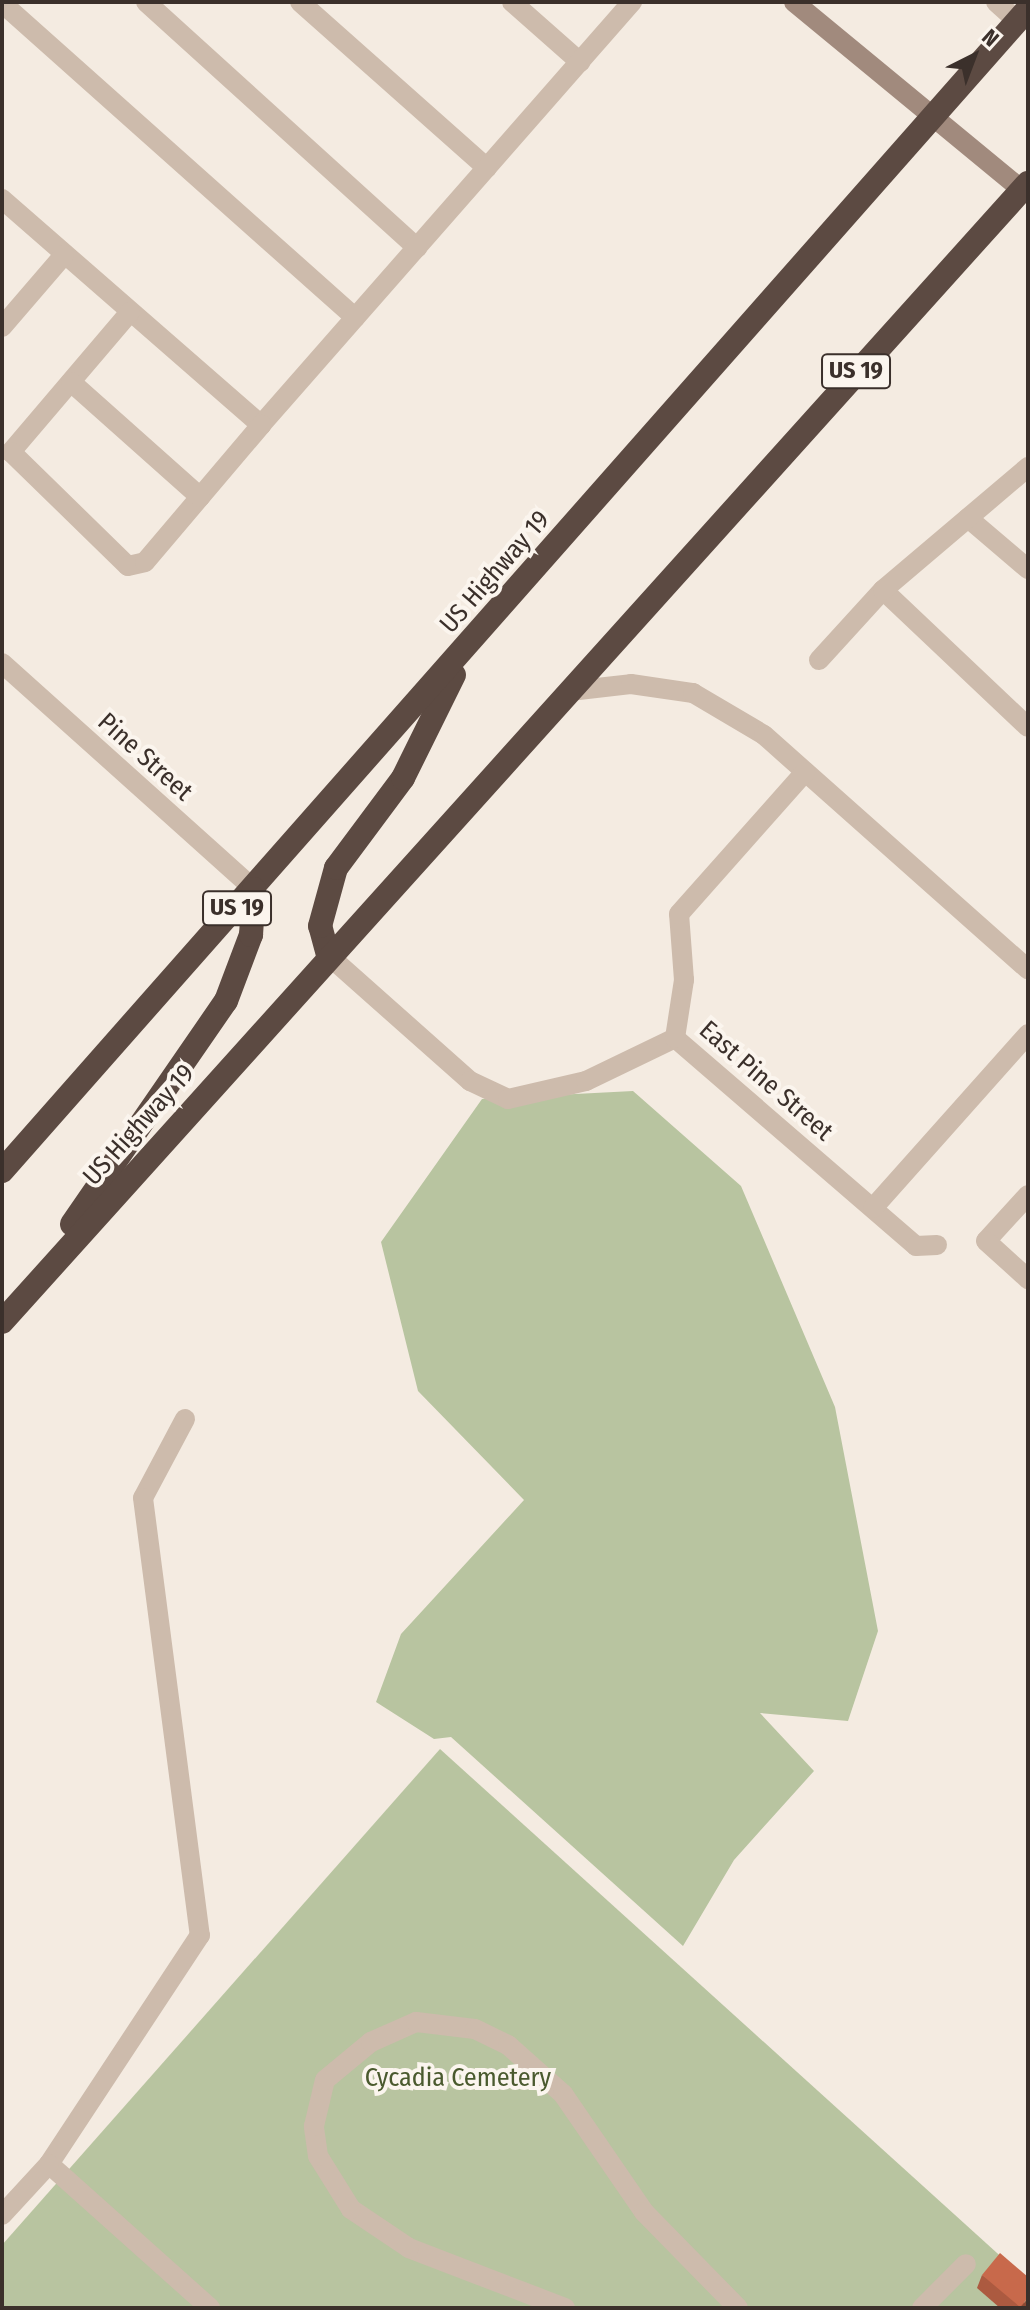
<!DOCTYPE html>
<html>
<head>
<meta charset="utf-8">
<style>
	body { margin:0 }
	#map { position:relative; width:1030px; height:2310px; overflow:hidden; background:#f4ebe1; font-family:"Fira Sans Condensed",sans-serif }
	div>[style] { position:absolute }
	.green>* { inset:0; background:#b8c4a0 }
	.lane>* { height:20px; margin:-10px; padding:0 10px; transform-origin:10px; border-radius:10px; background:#cdbbac }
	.street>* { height:20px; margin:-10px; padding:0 10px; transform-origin:10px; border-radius:10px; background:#cdbbac }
	.secondary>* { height:20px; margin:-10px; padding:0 10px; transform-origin:10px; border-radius:10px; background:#a18a7d }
	.highway>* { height:24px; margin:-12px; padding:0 12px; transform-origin:12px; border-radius:12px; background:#5c4a42 }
	.wall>* { inset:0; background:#ac5a40 }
	.shaded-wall>* { inset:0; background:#8c4a34 }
	.building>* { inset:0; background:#c8694b }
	span { translate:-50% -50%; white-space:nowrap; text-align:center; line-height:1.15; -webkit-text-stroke:8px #fbf5ee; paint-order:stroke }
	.shield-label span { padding:2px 6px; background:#fbf5ee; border:2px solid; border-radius:6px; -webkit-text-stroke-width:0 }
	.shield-label { font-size:24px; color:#3b302b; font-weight:700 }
	.street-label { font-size:26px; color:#3b302b }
	.park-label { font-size:26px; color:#4a5a2e }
	.frame { position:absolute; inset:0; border:4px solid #3b302b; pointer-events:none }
	.north { position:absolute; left:934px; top:16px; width:80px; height:80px; -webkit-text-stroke:6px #fbf5ee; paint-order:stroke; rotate:42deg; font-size:22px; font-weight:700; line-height:32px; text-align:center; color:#3b302b }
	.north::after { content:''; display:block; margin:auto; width:28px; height:36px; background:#3b302b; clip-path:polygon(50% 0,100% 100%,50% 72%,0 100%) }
</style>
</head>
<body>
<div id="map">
	<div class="green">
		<i style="clip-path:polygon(633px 1091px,741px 1186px,835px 1407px,878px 1631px,848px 1721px,760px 1713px,814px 1771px,734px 1860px,683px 1946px,451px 1737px,434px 1739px,376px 1702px,401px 1634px,524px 1500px,418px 1391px,381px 1242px,482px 1099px)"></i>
		<i style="clip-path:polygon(440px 1749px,1028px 2281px,1028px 2308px,2px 2308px,2px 2245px)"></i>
	</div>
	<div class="lane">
		<i style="left:146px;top:2px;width:366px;rotate:42.2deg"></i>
		<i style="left:300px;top:2px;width:250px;rotate:41.6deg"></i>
		<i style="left:512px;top:2px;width:91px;rotate:41.4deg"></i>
		<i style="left:996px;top:2px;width:28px;rotate:42deg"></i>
		<i style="left:2px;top:3px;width:473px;rotate:41.7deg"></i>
		<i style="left:2px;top:199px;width:344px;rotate:41.1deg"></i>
		<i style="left:261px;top:425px;width:563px;rotate:-48.75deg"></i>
		<i style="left:130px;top:312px;width:184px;rotate:130.4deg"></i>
		<i style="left:11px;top:452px;width:163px;rotate:44.3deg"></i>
		<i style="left:128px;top:566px;width:17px;rotate:-13deg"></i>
		<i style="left:145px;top:562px;width:180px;rotate:-49.7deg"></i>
		<i style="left:2px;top:327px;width:95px;rotate:-49.3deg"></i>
		<i style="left:71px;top:382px;width:173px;rotate:41.7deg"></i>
		<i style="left:968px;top:518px;width:79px;rotate:40.4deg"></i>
		<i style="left:883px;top:590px;width:199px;rotate:43.4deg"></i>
		<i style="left:819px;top:660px;width:95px;rotate:-47.6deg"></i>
		<i style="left:883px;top:590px;width:190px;rotate:-40.3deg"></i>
		<i style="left:570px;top:691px;width:61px;rotate:-6.5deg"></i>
		<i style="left:631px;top:684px;width:63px;rotate:8.3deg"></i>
		<i style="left:693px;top:693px;width:82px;rotate:30.6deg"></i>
		<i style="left:764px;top:735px;width:353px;rotate:41.6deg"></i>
		<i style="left:328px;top:955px;width:190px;rotate:41.6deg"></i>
		<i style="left:470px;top:1081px;width:42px;rotate:25.3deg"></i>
		<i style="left:508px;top:1099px;width:80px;rotate:-13deg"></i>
		<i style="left:586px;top:1081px;width:99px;rotate:-25.8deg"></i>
		<i style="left:675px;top:1038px;width:318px;rotate:40.8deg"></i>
		<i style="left:916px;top:1246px;width:21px;rotate:-3deg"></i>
		<i style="left:675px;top:1038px;width:59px;rotate:-81.2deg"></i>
		<i style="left:684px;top:980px;width:66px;rotate:-94.3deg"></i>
		<i style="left:679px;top:914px;width:190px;rotate:-48.4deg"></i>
		<i style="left:1028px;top:1195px;width:62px;rotate:132.4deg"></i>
		<i style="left:986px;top:1241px;width:57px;rotate:42.1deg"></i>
		<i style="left:873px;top:1208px;width:233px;rotate:-48.3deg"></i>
		<i style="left:185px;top:1419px;width:89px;rotate:118deg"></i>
		<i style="left:143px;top:1498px;width:441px;rotate:82.6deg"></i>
		<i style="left:200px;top:1935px;width:274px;rotate:123.4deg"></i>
		<i style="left:49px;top:2164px;width:216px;rotate:41.8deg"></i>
		<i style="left:565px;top:2308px;width:167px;rotate:-159deg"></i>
		<i style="left:409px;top:2248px;width:70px;rotate:-146.1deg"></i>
		<i style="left:351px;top:2209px;width:62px;rotate:-121.9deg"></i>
		<i style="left:318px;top:2156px;width:30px;rotate:-98deg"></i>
		<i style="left:314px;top:2126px;width:47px;rotate:-76.6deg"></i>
		<i style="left:325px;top:2080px;width:60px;rotate:-39.6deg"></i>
		<i style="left:371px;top:2042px;width:49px;rotate:-24deg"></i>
		<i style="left:416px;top:2022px;width:59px;rotate:6.8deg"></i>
		<i style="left:475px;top:2029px;width:37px;rotate:26deg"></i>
		<i style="left:508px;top:2045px;width:74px;rotate:41.7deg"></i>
		<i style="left:563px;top:2094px;width:143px;rotate:55.5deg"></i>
		<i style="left:644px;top:2212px;width:134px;rotate:45.6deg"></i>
		<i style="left:922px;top:2308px;width:62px;rotate:-45deg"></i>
	</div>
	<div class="street">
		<i style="left:2px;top:663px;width:338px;rotate:41.9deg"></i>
		<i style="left:2px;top:2215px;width:69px;rotate:-47.3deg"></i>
	</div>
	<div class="secondary">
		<i style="left:794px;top:2px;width:296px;rotate:39.5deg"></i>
	</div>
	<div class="highway">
		<i style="left:328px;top:955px;width:30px;rotate:-105deg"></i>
		<i style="left:320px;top:926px;width:60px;rotate:-74.6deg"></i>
		<i style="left:336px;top:868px;width:112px;rotate:-53.3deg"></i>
		<i style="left:403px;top:778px;width:115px;rotate:-63.7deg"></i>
		<i style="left:2px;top:1171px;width:1550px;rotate:-48.56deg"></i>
		<i style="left:72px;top:1224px;width:271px;rotate:-55.4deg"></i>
		<i style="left:226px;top:1001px;width:71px;rotate:-69.3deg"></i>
		<i style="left:251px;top:935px;width:46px;rotate:-86.3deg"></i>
		<i style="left:2px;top:1322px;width:1533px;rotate:-47.99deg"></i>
	</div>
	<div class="wall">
		<i style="clip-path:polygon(982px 2275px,1028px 2305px,1026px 2308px,1000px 2308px,977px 2288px)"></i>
	</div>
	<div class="shaded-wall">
		<i style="clip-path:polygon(1028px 2298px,1028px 2305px,1026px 2308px,1020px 2308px)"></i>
	</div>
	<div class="building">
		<i style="clip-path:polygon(1000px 2253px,1028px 2277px,1028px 2298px,1020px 2307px,982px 2275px)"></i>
	</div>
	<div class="shield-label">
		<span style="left:856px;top:371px">US 19</span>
		<span style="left:237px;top:908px">US 19</span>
	</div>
	<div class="street-label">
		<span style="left:495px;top:572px;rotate:-49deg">US Highway 19</span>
		<span style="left:145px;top:757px;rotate:42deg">Pine Street</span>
		<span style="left:766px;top:1081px;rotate:41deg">East Pine Street</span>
		<span style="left:139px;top:1125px;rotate:-48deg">US Highway 19</span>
	</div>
	<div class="park-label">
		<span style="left:458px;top:2078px">Cycadia Cemetery</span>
	</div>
	<div class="frame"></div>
	<div class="north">N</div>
</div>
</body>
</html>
